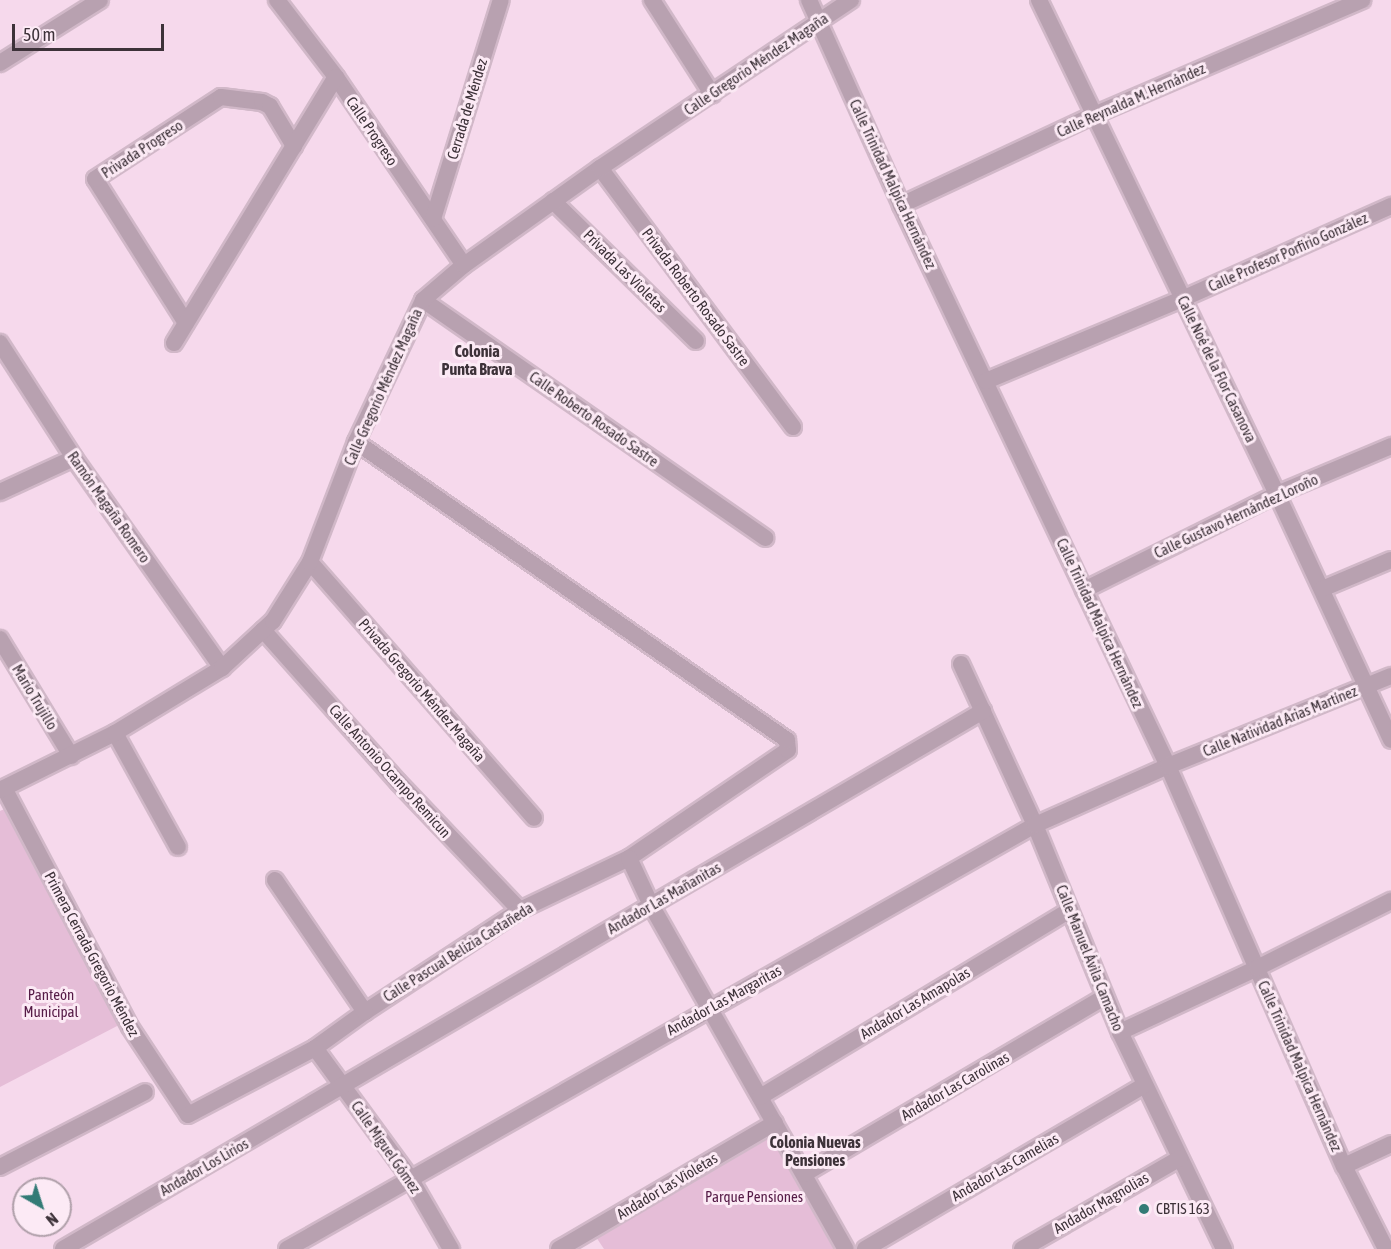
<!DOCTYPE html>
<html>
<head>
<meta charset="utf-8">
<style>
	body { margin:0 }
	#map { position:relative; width:1391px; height:1249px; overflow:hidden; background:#f6d9ec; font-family:"Asap Condensed",sans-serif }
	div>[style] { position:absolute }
	.green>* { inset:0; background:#e5bdd7 }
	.roads { filter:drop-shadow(2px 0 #d1b8c8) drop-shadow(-2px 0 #d1b8c8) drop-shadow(0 2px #d1b8c8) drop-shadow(0 -2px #d1b8c8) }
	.minor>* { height:16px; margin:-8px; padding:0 8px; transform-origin:8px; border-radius:8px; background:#b8a1b0 }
	.dots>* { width:16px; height:16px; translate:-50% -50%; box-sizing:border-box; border:3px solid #fceaf5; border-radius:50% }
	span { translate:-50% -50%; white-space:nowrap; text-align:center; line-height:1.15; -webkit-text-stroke:6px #fceaf5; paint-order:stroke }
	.street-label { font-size:15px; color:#3d3239 }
	.park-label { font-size:15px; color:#551a46 }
	.poi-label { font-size:15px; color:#3d3239 }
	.left { translate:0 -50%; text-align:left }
	.neighbourhood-label { font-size:16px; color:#3d3239; font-weight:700 }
	.north { position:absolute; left:12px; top:1177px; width:60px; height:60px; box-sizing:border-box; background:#fceaf5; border:2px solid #b0a0aa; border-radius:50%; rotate:141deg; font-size:16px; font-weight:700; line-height:24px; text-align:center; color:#3d3239 }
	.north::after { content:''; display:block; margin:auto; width:21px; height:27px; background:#337b76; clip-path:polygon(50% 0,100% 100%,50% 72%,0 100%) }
	.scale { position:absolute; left:12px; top:24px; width:152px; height:27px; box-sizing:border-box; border:3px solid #3d3239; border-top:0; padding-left:8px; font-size:18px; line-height:21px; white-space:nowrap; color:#3d3239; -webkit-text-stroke:4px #fceaf5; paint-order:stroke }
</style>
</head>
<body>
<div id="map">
	<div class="green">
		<i style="clip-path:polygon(11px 806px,119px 1025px,0 1087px,0 811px)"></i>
		<i style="clip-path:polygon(775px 1123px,846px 1249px,604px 1249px,592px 1231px)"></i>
	</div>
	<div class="roads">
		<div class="minor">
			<i style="left:277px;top:0;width:97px;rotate:52.5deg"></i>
			<i style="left:336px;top:77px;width:227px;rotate:55.8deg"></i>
			<i style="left:652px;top:0;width:112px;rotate:57.4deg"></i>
			<i style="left:809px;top:0;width:225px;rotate:65.8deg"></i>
			<i style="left:901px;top:205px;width:621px;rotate:64.55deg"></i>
			<i style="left:1168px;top:766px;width:437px;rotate:66.3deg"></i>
			<i style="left:1344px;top:1166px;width:93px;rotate:63.2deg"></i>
			<i style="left:1039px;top:0;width:548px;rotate:64.28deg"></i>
			<i style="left:1277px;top:494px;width:271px;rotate:65.1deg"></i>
			<i style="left:0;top:63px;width:118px;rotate:-32.2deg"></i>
			<i style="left:600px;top:168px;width:323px;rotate:53.3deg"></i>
			<i style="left:553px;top:201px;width:200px;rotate:44.4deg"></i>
			<i style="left:901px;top:205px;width:213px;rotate:-25deg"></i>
			<i style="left:1094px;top:115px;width:292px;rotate:-23.2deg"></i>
			<i style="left:433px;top:219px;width:229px;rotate:-72.8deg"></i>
			<i style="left:423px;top:300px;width:417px;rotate:34.8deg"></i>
			<i style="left:186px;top:323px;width:170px;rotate:-122.3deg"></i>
			<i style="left:95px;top:179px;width:150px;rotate:-33.1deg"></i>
			<i style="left:221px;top:97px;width:41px;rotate:7deg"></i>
			<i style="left:262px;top:102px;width:9px;rotate:27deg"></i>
			<i style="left:270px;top:106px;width:47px;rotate:59deg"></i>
			<i style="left:0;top:343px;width:137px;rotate:57.2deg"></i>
			<i style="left:74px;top:458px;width:257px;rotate:54.8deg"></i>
			<i style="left:174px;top:343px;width:311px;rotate:-58.7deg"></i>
			<i style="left:986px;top:381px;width:212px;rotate:-22.7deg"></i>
			<i style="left:1182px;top:299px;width:229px;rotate:-24deg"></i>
			<i style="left:0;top:492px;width:81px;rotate:-24.7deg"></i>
			<i style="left:310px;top:562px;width:340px;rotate:48.8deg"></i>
			<i style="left:1322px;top:589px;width:75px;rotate:-22.8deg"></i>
			<i style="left:1084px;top:590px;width:216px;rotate:-26.4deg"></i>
			<i style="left:1277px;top:494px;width:124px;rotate:-22.8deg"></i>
			<i style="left:263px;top:630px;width:203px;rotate:48.4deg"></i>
			<i style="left:398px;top:782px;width:177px;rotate:46.4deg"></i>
			<i style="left:0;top:639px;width:137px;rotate:58.7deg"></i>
			<i style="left:961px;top:664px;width:177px;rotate:65.3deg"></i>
			<i style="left:1035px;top:825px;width:224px;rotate:67.7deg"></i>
			<i style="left:1120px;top:1032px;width:241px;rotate:64.4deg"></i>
			<i style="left:115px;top:733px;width:130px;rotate:61.1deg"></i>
			<i style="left:4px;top:788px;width:270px;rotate:62.2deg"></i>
			<i style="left:130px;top:1027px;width:105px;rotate:56.6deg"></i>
			<i style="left:188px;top:1115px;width:144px;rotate:-27.8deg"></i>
			<i style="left:315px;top:1048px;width:62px;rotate:-35.8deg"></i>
			<i style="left:365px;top:1012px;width:186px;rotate:-33.3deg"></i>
			<i style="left:520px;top:910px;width:121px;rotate:-25.5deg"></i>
			<i style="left:629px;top:858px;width:192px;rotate:-34.2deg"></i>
			<i style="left:788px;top:750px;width:10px;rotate:-96deg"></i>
			<i style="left:787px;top:740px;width:524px;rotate:-145.34deg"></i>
			<i style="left:0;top:790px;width:128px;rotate:-26.4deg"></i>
			<i style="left:115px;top:733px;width:125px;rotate:-31.3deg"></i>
			<i style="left:222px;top:668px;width:69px;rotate:-42.7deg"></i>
			<i style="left:273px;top:621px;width:70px;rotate:-57.9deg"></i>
			<i style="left:310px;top:562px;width:129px;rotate:-69deg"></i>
			<i style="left:356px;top:442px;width:157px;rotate:-64.7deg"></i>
			<i style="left:423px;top:300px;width:54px;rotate:-40.5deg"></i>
			<i style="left:464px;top:265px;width:167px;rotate:-35.5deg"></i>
			<i style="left:600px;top:168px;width:302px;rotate:-33.8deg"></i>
			<i style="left:629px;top:858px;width:52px;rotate:64.9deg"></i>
			<i style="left:651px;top:905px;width:395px;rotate:60.5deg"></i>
			<i style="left:275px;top:880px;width:160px;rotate:55.7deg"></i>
			<i style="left:1120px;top:1032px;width:151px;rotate:-25deg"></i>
			<i style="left:1257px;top:968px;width:150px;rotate:-26.6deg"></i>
			<i style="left:315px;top:1048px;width:161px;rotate:53.8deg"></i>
			<i style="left:410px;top:1178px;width:82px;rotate:60deg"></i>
			<i style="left:760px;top:1097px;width:362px;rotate:-31.1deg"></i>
			<i style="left:1344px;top:1166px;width:52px;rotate:-25.1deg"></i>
			<i style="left:0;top:1167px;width:163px;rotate:-27.3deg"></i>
			<i style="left:804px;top:1174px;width:349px;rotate:-30.5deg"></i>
			<i style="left:63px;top:1249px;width:1066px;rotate:-30.32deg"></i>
			<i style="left:287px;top:1249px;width:860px;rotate:-29.55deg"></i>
			<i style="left:1035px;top:825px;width:145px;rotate:-23.9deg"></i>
			<i style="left:1168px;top:766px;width:240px;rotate:-22deg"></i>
			<i style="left:559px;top:1249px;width:250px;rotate:-30.3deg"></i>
			<i style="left:865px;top:1249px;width:324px;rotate:-30.4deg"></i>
			<i style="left:1022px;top:1249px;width:182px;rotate:-29.9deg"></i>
		</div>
	</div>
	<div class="dots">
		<i style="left:1144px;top:1209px;background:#337b76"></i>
	</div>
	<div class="street-label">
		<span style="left:756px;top:64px;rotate:-34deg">Calle Gregorio Méndez Magaña</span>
		<span style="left:1131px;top:100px;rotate:-24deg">Calle Reynalda M. Hernández</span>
		<span style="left:467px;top:109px;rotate:-73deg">Cerrada de Méndez</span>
		<span style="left:372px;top:131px;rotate:56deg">Calle Progreso</span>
		<span style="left:142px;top:149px;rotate:-33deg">Privada Progreso</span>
		<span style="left:893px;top:184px;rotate:65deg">Calle Trinidad Malpica Hernández</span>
		<span style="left:1288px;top:252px;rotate:-24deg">Calle Profesor Porfirio González</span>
		<span style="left:625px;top:271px;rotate:45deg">Privada Las Violetas</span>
		<span style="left:696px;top:297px;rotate:53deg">Privada Roberto Rosado Sastre</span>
		<span style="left:1217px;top:369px;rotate:64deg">Calle Noé de la Flor Casanova</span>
		<span style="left:383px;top:387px;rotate:-66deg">Calle Gregorio Méndez Magaña</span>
		<span style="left:594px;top:419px;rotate:35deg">Calle Roberto Rosado Sastre</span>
		<span style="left:109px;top:507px;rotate:55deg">Ramón Magaña Romero</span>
		<span style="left:1236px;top:516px;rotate:-25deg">Calle Gustavo Hernández Loroño</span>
		<span style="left:1100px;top:623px;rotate:65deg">Calle Trinidad Malpica Hernández</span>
		<span style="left:422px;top:690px;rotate:49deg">Privada Gregorio Méndez Magaña</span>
		<span style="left:35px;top:697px;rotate:59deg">Mario Trujillo</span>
		<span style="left:1280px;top:721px;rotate:-22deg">Calle Natividad Arias Martínez</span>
		<span style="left:390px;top:771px;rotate:48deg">Calle Antonio Ocampo Remicun</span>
		<span style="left:664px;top:898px;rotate:-30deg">Andador Las Mañanitas</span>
		<span style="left:458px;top:952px;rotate:-32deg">Calle Pascual Belizia Castañeda</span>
		<span style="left:92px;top:954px;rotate:62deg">Primera Cerrada Gregorio Méndez</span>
		<span style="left:1090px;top:958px;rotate:68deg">Calle Manuel Ávila Camacho</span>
		<span style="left:724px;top:1000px;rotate:-29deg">Andador Las Margaritas</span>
		<span style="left:915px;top:1003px;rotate:-31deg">Andador Las Amapolas</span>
		<span style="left:1300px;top:1066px;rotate:66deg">Calle Trinidad Malpica Hernández</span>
		<span style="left:955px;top:1086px;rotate:-30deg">Andador Las Carolinas</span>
		<span style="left:386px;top:1147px;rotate:55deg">Calle Miguel Gómez</span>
		<span style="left:204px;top:1167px;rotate:-30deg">Andador Los Lirios</span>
		<span style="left:1005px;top:1167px;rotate:-30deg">Andador Las Camelias</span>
		<span style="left:667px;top:1186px;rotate:-31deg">Andador Las Violetas</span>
		<span style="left:1101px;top:1203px;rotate:-30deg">Andador Magnolias</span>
	</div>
	<div class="park-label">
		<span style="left:51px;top:1003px">Panteón<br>Municipal</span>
		<span style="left:754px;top:1197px">Parque Pensiones</span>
	</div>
	<div class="poi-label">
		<span class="left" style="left:1156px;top:1209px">CBTIS 163</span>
	</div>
	<div class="neighbourhood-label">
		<span style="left:477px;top:360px">Colonia<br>Punta Brava</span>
		<span style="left:815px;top:1151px">Colonia Nuevas<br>Pensiones</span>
	</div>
	<div class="north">N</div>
	<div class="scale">50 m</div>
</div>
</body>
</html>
